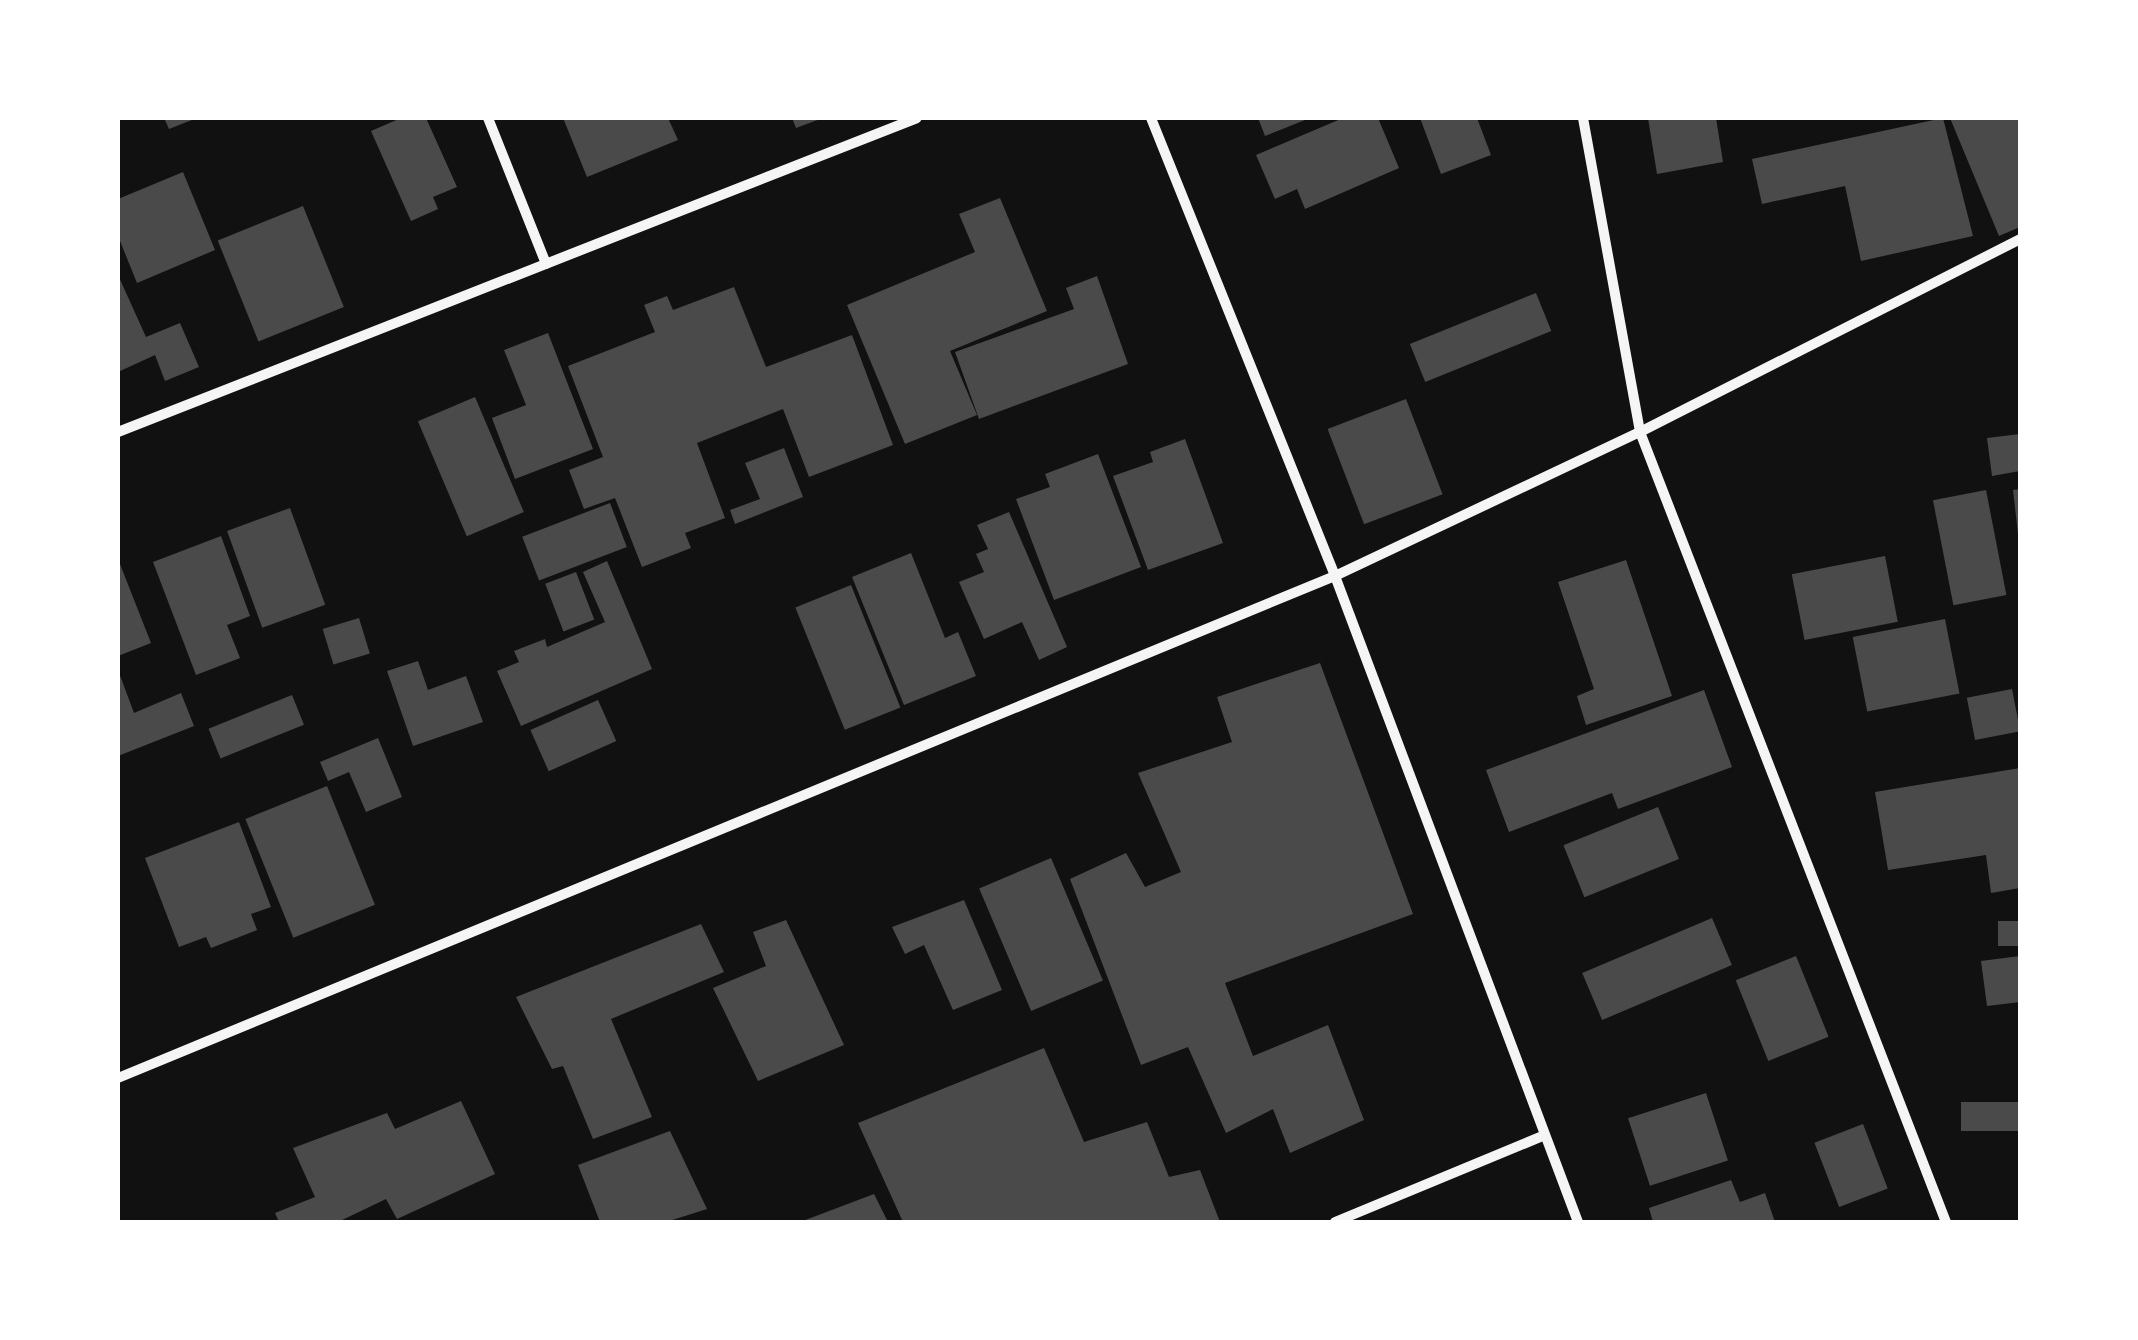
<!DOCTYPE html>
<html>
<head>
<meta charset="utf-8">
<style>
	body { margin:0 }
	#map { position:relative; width:2138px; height:1340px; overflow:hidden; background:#111; font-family:"PT Sans Narrow",sans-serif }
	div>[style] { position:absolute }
	.building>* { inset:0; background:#4a4a4a; transform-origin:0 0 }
	.minor>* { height:10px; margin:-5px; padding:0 5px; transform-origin:5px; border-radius:5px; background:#f5f5f5 }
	span { translate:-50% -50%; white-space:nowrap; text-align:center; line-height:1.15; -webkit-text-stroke:8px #fff; paint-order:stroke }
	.frame { position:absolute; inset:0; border:120px solid #fff; pointer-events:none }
</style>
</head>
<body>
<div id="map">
	<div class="building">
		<i style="clip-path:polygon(164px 118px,197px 118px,169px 129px)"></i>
		<i style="clip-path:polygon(401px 118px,426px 118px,457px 187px,433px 197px,438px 209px,411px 221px,371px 131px)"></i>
		<i style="clip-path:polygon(563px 118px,668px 118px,678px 140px,587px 177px)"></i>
		<i style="clip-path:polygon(792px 118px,823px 118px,796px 128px)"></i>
		<i style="clip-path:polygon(1258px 118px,1310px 118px,1265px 136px)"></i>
		<i style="clip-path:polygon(1343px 118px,1378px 118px,1399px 168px,1305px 209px,1297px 189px,1275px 199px,1256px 155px)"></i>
		<i style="clip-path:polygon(1420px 118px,1477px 118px,1491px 155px,1441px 174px)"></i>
		<i style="clip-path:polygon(1648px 118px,1716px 118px,1723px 162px,1657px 174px)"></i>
		<i style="clip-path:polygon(1943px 118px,1973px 236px,1861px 261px,1845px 186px,1762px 204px,1752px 159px)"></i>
		<i style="clip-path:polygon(1950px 118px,2020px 118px,2020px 227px,1999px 236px)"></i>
		<i style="clip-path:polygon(183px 172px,215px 250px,137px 283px,118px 236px,118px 199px)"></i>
		<i style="clip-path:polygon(1000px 198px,1047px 311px,950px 351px,977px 415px,905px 444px,847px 305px,975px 252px,959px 214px)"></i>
		<i style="left:303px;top:206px;width:109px;height:92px;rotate:68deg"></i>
		<i style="clip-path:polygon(118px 275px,146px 337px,180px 323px,199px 367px,165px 381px,155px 355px,118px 372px)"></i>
		<i style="clip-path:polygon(1097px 276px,1128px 364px,979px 419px,955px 352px,1074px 309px,1066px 288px)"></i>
		<i style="clip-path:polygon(734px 287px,766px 367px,852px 335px,893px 445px,809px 477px,783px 409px,697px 443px,725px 518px,685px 533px,691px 548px,642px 567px,615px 498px,584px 509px,569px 470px,603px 457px,568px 366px,655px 332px,644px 305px,667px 296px,673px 310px)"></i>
		<i style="left:1536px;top:293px;width:41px;height:136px;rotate:68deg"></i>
		<i style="clip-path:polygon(548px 333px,593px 449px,515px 479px,492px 418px,526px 405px,504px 350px)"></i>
		<i style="left:475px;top:397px;width:125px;height:62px;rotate:67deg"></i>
		<i style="left:1406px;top:399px;width:102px;height:84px;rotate:69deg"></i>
		<i style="clip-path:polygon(2020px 434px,2020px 471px,1992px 476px,1987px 438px)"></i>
		<i style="clip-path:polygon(1185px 439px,1223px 543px,1148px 570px,1113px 476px,1153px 462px,1150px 452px)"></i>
		<i style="clip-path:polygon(784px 448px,803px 497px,735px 524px,730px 510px,760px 499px,745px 463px)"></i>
		<i style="clip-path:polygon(1098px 454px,1141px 567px,1054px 600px,1016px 499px,1050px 487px,1045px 474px)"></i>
		<i style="clip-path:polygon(2020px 489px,2020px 534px,2018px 534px,2013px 490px)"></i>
		<i style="left:1986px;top:490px;width:107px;height:54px;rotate:79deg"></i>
		<i style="left:610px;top:503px;width:47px;height:94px;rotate:69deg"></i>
		<i style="left:290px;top:508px;width:103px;height:67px;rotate:70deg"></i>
		<i style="clip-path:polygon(1009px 512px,1067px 647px,1039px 660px,1022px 622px,984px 639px,959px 582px,984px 572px,976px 554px,988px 549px,977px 525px)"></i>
		<i style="clip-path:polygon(221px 536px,250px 616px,227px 625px,240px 658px,196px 675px,153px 562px)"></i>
		<i style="clip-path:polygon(911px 553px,945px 638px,958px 632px,976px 676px,904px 705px,852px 577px)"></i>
		<i style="left:1885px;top:556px;width:67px;height:95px;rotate:79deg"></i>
		<i style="clip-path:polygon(118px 559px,151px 643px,118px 656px)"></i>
		<i style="clip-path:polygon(1626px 560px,1672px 696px,1586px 725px,1577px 696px,1594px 689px,1558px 582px)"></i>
		<i style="clip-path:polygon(607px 561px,652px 669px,521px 726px,497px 671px,519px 662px,514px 651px,545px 639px,547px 647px,605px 622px,583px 572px)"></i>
		<i style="left:576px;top:572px;width:51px;height:33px;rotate:69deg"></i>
		<i style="left:851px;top:585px;width:132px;height:60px;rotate:68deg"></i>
		<i style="left:359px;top:618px;width:37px;height:38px;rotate:73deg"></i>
		<i style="left:1945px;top:619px;width:76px;height:94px;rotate:79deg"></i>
		<i style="clip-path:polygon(418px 661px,428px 690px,466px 676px,483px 722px,413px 746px,387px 671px)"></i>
		<i style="clip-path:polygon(1320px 663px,1413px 914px,1225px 983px,1253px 1056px,1328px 1025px,1364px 1120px,1290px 1153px,1273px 1109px,1226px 1133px,1188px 1047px,1141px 1065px,1070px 879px,1126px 853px,1145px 887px,1181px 872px,1138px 773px,1232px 742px,1217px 697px)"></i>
		<i style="clip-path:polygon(118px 670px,134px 713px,181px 693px,194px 726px,118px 756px)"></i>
		<i style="left:2012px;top:689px;width:43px;height:46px;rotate:79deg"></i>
		<i style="clip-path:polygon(1704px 690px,1732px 767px,1618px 809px,1612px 793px,1509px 832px,1486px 770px)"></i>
		<i style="left:292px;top:695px;width:32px;height:90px;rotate:68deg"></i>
		<i style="left:598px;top:700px;width:45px;height:74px;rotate:66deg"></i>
		<i style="clip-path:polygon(378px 738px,402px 797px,366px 812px,349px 772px,328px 781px,320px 762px)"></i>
		<i style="clip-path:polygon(2020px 768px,2020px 888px,1991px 893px,1986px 855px,1888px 870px,1875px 792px)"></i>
		<i style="left:327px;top:786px;width:128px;height:88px;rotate:68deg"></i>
		<i style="left:1658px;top:807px;width:56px;height:102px;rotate:68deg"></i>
		<i style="clip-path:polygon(239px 822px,271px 907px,251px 914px,257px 930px,211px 948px,206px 937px,179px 947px,145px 858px)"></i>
		<i style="left:1051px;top:858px;width:133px;height:78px;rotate:67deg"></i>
		<i style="clip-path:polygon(964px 900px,1002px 990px,953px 1010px,924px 945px,905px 954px,892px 927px)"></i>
		<i style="left:1712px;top:918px;width:51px;height:141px;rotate:67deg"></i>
		<i style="clip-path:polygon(786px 920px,844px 1045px,758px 1081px,713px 988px,766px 966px,753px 932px)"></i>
		<i style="left:2020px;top:921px;width:25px;height:22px;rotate:90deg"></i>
		<i style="clip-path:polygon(701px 924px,724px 972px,611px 1019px,652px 1117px,593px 1139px,563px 1066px,552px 1069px,516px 997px)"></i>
		<i style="left:1796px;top:956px;width:87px;height:65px;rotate:68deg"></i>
		<i style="clip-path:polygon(2020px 956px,2020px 1002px,1987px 1006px,1981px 961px)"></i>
		<i style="clip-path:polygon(1044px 1048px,1084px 1142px,1147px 1122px,1169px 1177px,1200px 1170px,1220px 1222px,903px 1222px,858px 1123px)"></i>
		<i style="left:1706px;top:1093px;width:71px;height:82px;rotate:72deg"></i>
		<i style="clip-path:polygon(461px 1101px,495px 1174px,397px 1219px,386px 1199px,338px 1222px,279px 1222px,275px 1213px,315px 1197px,293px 1148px,387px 1113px,395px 1129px)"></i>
		<i style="left:2020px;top:1102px;width:29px;height:59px;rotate:90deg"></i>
		<i style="left:1863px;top:1124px;width:69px;height:52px;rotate:69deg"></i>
		<i style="clip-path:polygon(670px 1131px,707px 1209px,666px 1222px,600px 1222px,578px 1165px)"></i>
		<i style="clip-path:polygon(1731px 1180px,1740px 1202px,1765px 1193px,1775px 1222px,1653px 1222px,1649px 1208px)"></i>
		<i style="clip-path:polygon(874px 1194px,888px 1222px,800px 1222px)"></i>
	</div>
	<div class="minor">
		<i style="left:488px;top:118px;width:157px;rotate:68.3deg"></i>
		<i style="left:1151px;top:118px;width:494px;rotate:68.1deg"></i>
		<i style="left:1335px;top:576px;width:690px;rotate:69.39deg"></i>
		<i style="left:1583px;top:118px;width:319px;rotate:79.7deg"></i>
		<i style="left:1640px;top:432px;width:847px;rotate:68.83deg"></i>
		<i style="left:118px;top:432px;width:858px;rotate:-21.45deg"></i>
		<i style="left:118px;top:1078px;width:1316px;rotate:-22.42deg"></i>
		<i style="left:1335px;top:576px;width:337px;rotate:-25.3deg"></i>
		<i style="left:1640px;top:432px;width:426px;rotate:-26.9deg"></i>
		<i style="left:1335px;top:1222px;width:225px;rotate:-22.5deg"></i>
	</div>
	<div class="frame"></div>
</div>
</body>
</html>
